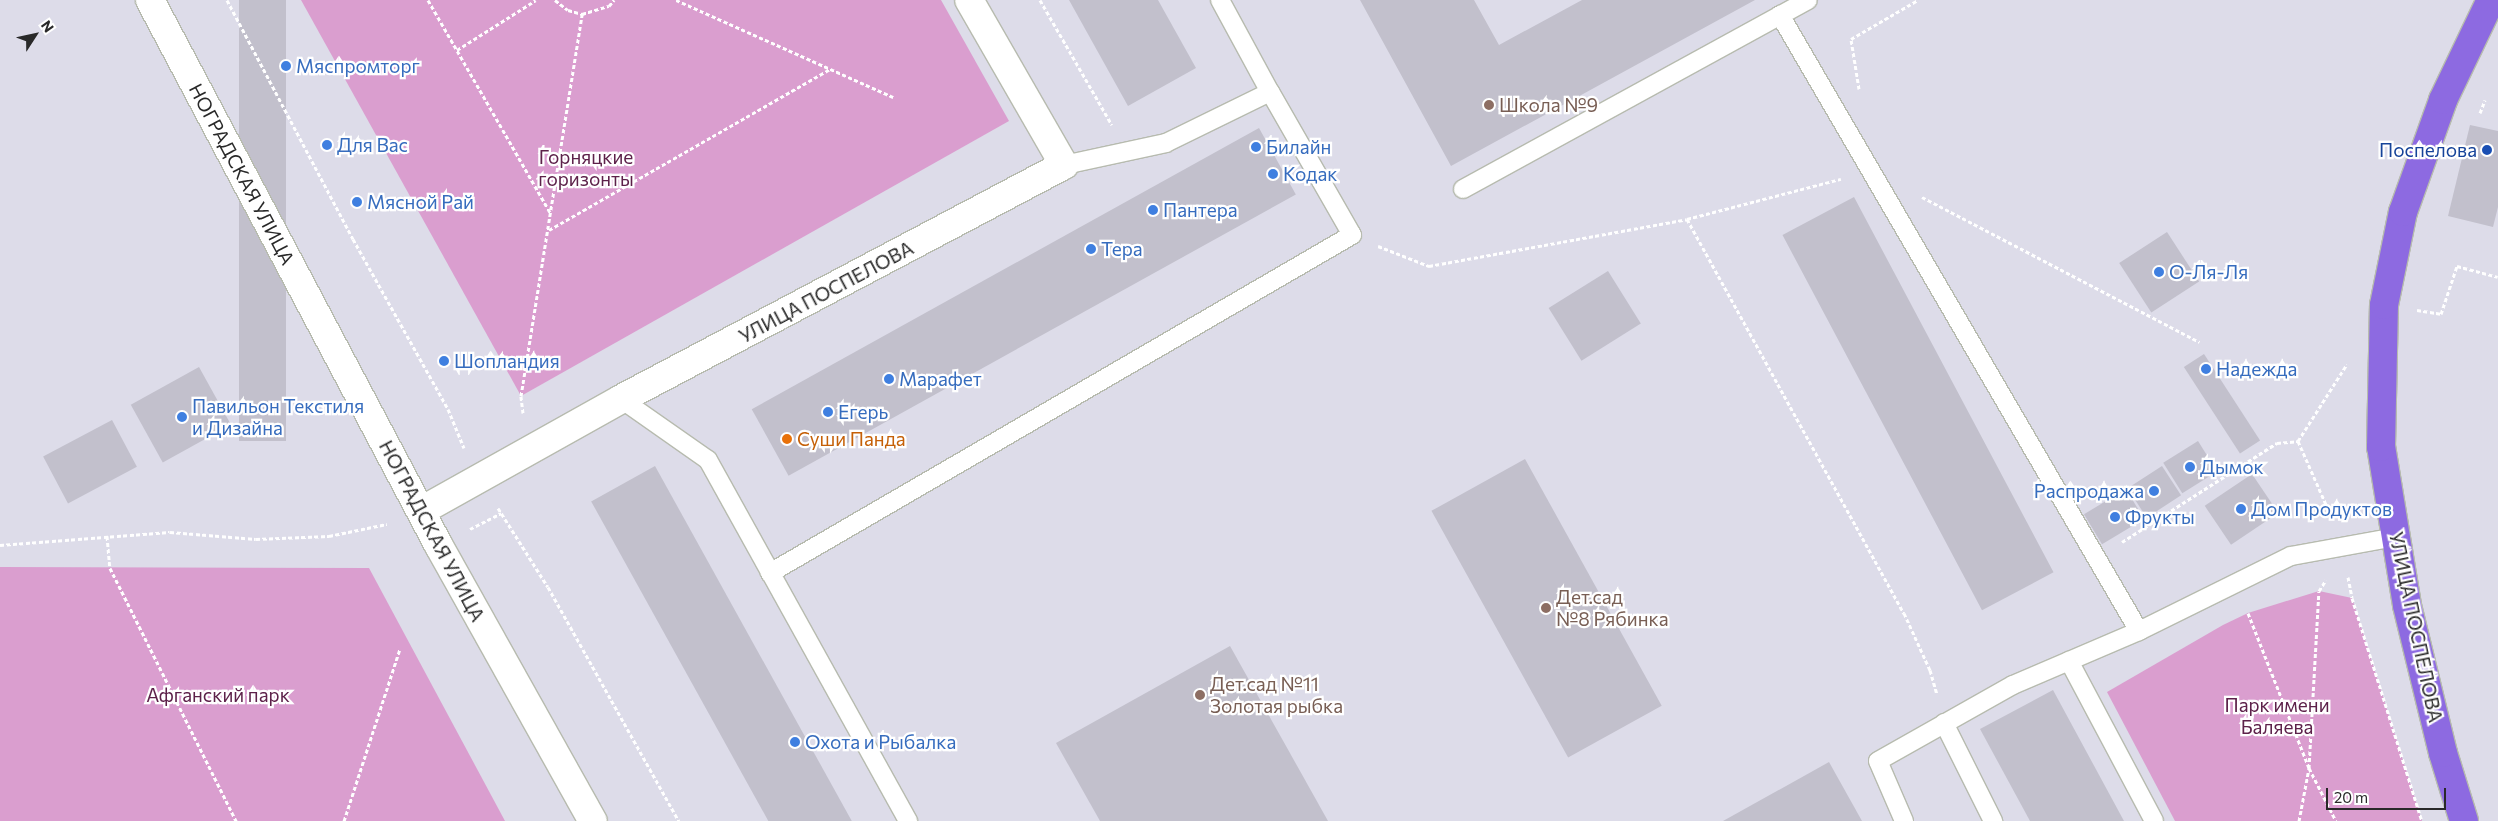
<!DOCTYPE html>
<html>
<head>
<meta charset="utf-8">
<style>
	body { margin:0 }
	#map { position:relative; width:2498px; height:821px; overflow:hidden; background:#dddce9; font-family:Commissioner,sans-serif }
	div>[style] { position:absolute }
	.green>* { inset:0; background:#da9ecf }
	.building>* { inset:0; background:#c2c0cc; transform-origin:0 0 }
	.path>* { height:3px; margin-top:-1.5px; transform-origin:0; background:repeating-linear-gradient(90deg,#fff 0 4px,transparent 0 6.5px) }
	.roads { filter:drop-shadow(1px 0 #b7bbaf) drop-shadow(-1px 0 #b7bbaf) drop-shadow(0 1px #b7bbaf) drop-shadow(0 -1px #b7bbaf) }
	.service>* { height:18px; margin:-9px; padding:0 9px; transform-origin:9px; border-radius:9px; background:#fff }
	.minor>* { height:28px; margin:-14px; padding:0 14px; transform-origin:14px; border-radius:14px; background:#fff }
	.tertiary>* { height:28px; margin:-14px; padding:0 14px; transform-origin:14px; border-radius:14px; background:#fff }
	.primary>* { height:28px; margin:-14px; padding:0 14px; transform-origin:14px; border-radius:14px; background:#8d6ae1 }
	.dots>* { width:14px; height:14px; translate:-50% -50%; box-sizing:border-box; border:2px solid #fff; border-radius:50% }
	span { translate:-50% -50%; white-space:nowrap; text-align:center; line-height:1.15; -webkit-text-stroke:4.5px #fff; paint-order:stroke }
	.shop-label { font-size:19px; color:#366cbe }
	.left { translate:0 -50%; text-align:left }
	.right { translate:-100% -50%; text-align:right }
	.education-label { font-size:19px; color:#785e54 }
	.transit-label { font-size:19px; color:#164399 }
	.park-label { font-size:19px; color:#5d214a }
	.street-label { font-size:19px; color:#292929 }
	.food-label { font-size:19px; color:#c56008 }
	.north { position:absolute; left:10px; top:10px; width:50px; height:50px; -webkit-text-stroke:4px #fff; paint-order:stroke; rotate:55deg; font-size:14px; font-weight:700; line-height:20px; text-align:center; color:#292929 }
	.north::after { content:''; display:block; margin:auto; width:18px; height:22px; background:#292929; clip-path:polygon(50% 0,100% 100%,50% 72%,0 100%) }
	.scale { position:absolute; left:2326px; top:788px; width:120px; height:22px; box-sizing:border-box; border:2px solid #292929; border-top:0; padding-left:6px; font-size:15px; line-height:18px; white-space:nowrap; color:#292929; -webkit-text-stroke:4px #fff; paint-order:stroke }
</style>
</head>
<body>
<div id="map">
	<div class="green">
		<i style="clip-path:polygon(301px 0,941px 0,1009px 121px,521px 396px)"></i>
		<i style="clip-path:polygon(0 567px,369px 568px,505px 821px,0 821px)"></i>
		<i style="clip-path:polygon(2319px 591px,2352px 598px,2422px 821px,2175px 821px,2107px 692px,2223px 625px,2248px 613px)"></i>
	</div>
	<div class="building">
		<i style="left:239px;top:0;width:47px;height:441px"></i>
		<i style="clip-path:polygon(1069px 0,1158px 0,1196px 68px,1128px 106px)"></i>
		<i style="clip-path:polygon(1360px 0,1474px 0,1499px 45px,1582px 0,1755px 0,1451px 166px)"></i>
		<i style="clip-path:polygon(2470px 125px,2498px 131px,2498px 207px,2493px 227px,2448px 216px)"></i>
		<i style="left:1259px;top:128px;width:76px;height:580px;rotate:61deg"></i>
		<i style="left:1854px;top:197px;width:425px;height:81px;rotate:62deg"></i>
		<i style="left:2167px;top:232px;width:59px;height:57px;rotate:57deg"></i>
		<i style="left:1608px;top:271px;width:62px;height:70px;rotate:58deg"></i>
		<i style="left:2204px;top:354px;width:103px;height:24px;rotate:57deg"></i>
		<i style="left:199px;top:367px;width:66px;height:78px;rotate:61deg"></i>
		<i style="left:112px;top:420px;width:53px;height:78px;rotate:62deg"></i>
		<i style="left:2198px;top:441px;width:36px;height:41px;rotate:58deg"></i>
		<i style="left:1525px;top:459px;width:282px;height:107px;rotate:61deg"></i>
		<i style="left:655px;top:466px;width:407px;height:73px;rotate:61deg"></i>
		<i style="left:2162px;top:466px;width:35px;height:41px;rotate:57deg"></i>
		<i style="left:2252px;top:474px;width:47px;height:57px;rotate:56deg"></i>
		<i style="left:2126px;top:489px;width:35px;height:49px;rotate:59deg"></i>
		<i style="clip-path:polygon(1230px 646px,1328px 821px,1100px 821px,1056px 743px)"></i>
		<i style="clip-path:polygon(2053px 690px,2124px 821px,2030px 821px,1980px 729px)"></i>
		<i style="clip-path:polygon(1829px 762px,1862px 821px,1723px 821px)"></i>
	</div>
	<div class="path">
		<i style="left:227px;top:0;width:270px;rotate:62.2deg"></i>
		<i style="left:353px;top:239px;width:195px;rotate:60.8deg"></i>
		<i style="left:448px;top:409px;width:42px;rotate:67.7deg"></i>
		<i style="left:428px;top:0;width:245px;rotate:60.1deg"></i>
		<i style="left:555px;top:0;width:16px;rotate:38deg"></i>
		<i style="left:568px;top:10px;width:15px;rotate:16deg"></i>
		<i style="left:582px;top:14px;width:28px;rotate:-17deg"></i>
		<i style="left:609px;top:6px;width:8px;rotate:-50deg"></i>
		<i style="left:676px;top:0;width:238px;rotate:24.1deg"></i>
		<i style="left:1040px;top:0;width:144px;rotate:60.1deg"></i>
		<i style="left:457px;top:50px;width:93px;rotate:-32.3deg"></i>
		<i style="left:1859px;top:89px;width:51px;rotate:-99.1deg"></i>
		<i style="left:1851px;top:39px;width:78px;rotate:-30.2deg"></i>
		<i style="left:2480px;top:113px;width:14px;rotate:-69deg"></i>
		<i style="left:1922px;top:197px;width:313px;rotate:27.6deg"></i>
		<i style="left:1687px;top:219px;width:450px;rotate:61.2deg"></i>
		<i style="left:1904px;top:613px;width:63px;rotate:65.5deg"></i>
		<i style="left:1930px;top:670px;width:25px;rotate:74deg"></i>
		<i style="left:549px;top:230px;width:324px;rotate:-29.8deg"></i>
		<i style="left:1378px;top:246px;width:55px;rotate:21.4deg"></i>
		<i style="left:1429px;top:266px;width:262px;rotate:-10.3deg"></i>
		<i style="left:1687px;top:219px;width:159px;rotate:-14.6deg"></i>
		<i style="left:2417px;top:310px;width:24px;rotate:9deg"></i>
		<i style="left:2441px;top:314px;width:51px;rotate:-71.6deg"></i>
		<i style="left:2457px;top:266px;width:42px;rotate:15deg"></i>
		<i style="left:523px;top:413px;width:17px;rotate:-97deg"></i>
		<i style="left:521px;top:396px;width:387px;rotate:-80.9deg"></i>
		<i style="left:2298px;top:441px;width:84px;rotate:66.2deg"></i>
		<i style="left:498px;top:508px;width:93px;rotate:57.7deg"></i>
		<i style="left:548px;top:587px;width:268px;rotate:60.8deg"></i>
		<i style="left:470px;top:529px;width:35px;rotate:-27deg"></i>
		<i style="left:107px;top:536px;width:32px;rotate:85deg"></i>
		<i style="left:110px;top:568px;width:283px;rotate:63.5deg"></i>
		<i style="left:2122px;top:542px;width:184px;rotate:-32.6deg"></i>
		<i style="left:2277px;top:443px;width:21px;rotate:-5deg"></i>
		<i style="left:2298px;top:441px;width:91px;rotate:-57.5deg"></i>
		<i style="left:0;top:545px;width:170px;rotate:-4.4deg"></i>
		<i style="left:170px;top:532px;width:86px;rotate:4.7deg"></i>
		<i style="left:256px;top:539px;width:73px;rotate:-2.4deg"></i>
		<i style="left:329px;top:536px;width:59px;rotate:-11.7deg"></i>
		<i style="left:2348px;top:577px;width:21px;rotate:79deg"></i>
		<i style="left:2352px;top:598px;width:234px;rotate:72.6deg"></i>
		<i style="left:2248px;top:613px;width:167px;rotate:68.5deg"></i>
		<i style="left:2309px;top:768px;width:59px;rotate:63deg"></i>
		<i style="left:344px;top:821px;width:181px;rotate:-72deg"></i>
		<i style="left:2299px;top:821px;width:54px;rotate:-79.3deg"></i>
		<i style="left:2309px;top:768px;width:177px;rotate:-86.8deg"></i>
		<i style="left:2319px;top:591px;width:13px;rotate:-58deg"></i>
	</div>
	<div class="roads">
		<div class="service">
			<i style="left:1220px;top:0;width:105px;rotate:61.5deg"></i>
			<i style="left:1780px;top:15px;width:713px;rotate:59.77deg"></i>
			<i style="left:1463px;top:189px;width:393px;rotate:-28.7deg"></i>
			<i style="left:621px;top:399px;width:106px;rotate:35deg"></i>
			<i style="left:708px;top:460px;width:413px;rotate:61deg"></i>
			<i style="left:770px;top:573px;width:673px;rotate:-30.15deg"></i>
			<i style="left:1352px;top:235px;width:165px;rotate:-119.8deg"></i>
			<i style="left:1270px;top:92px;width:116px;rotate:153.9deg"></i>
			<i style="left:1166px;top:143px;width:104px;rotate:167.8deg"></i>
			<i style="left:2069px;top:661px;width:181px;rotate:62deg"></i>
			<i style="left:1944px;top:723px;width:110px;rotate:63.4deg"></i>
			<i style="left:1904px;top:821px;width:65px;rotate:-113.4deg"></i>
			<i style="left:1878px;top:761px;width:155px;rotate:-29.4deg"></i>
			<i style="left:2013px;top:685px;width:137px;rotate:-23.2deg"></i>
			<i style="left:2139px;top:631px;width:169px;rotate:-26.3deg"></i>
			<i style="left:2291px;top:556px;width:107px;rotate:-10.3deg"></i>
		</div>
		<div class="minor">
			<i style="left:421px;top:511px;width:229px;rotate:-29.2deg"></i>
			<i style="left:621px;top:399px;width:501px;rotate:-27.84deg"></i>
			<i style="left:1064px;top:165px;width:190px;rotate:-119.9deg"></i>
		</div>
		<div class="tertiary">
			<i style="left:150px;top:0;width:618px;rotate:62.11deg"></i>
			<i style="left:439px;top:546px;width:315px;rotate:60.8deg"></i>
		</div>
		<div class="primary">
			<i style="left:2464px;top:821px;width:71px;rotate:-107.2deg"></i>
			<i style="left:2443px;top:753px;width:152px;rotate:-103.7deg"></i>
			<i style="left:2407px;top:605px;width:160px;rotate:-99.3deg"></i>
			<i style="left:2381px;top:447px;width:142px;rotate:-88.8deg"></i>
			<i style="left:2384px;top:305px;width:95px;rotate:-78.5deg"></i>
			<i style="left:2403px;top:212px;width:119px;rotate:-70.3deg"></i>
			<i style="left:2443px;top:100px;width:111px;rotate:-64.4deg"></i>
		</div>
	</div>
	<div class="dots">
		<i style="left:286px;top:66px;background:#3f7fe0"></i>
		<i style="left:1489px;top:105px;background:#8d6e63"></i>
		<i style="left:327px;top:145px;background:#3f7fe0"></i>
		<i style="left:1256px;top:147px;background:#3f7fe0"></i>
		<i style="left:2487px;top:150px;background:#1a4fb4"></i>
		<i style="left:1273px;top:174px;background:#3f7fe0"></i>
		<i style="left:357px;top:202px;background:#3f7fe0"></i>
		<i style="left:1153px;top:210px;background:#3f7fe0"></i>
		<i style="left:1091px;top:249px;background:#3f7fe0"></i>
		<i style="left:2159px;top:272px;background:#3f7fe0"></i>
		<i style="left:444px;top:361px;background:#3f7fe0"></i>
		<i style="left:2206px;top:369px;background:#3f7fe0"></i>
		<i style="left:889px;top:379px;background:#3f7fe0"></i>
		<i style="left:828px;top:412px;background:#3f7fe0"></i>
		<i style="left:182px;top:417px;background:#3f7fe0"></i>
		<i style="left:787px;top:439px;background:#e8710a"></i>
		<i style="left:2190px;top:467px;background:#3f7fe0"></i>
		<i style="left:2154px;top:491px;background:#3f7fe0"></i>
		<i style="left:2241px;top:509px;background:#3f7fe0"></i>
		<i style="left:2115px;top:517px;background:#3f7fe0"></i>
		<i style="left:1546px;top:608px;background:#8d6e63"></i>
		<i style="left:1200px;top:695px;background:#8d6e63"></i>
		<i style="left:795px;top:742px;background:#3f7fe0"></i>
	</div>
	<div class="shop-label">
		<span class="left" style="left:296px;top:66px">Мяспромторг</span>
		<span class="left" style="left:337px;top:145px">Для Вас</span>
		<span class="left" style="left:1266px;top:147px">Билайн</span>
		<span class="left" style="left:1283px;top:174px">Кодак</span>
		<span class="left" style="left:367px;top:202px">Мясной Рай</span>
		<span class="left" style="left:1163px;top:210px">Пантера</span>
		<span class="left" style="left:1101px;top:249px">Тера</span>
		<span class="left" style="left:2169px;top:272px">О-Ля-Ля</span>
		<span class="left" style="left:454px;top:361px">Шопландия</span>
		<span class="left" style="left:2216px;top:369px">Надежда</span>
		<span class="left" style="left:899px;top:379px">Марафет</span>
		<span class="left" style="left:192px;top:417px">Павильон Текстиля<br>и Дизайна</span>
		<span class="left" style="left:838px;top:412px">Егерь</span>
		<span class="left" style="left:2200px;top:467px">Дымок</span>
		<span class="right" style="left:2144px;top:491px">Распродажа</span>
		<span class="left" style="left:2251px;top:509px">Дом Продуктов</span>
		<span class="left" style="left:2125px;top:517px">Фрукты</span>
		<span class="left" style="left:805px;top:742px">Охота и Рыбалка</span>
	</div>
	<div class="education-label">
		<span class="left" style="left:1499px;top:105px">Школа №9</span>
		<span class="left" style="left:1556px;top:608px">Дет.сад<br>№8 Рябинка</span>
		<span class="left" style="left:1210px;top:695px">Дет.сад №11<br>Золотая рыбка</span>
	</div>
	<div class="transit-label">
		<span class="right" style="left:2477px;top:150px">Поспелова</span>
	</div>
	<div class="park-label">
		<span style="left:586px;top:168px">Горняцкие<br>горизонты</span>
		<span style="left:218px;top:695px">Афганский парк</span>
		<span style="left:2277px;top:716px">Парк имени<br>Баляева</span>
	</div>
	<div class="street-label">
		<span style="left:242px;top:174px;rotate:62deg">НОГРАДСКАЯ УЛИЦА</span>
		<span style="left:826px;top:292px;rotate:-28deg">УЛИЦА ПОСПЕЛОВА</span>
		<span style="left:432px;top:531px;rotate:62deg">НОГРАДСКАЯ УЛИЦА</span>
		<span style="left:2416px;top:627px;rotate:78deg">УЛИЦА ПОСПЕЛОВА</span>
	</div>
	<div class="food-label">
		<span class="left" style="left:797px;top:439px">Суши Панда</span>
	</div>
	<div class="north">N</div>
	<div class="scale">20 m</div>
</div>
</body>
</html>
